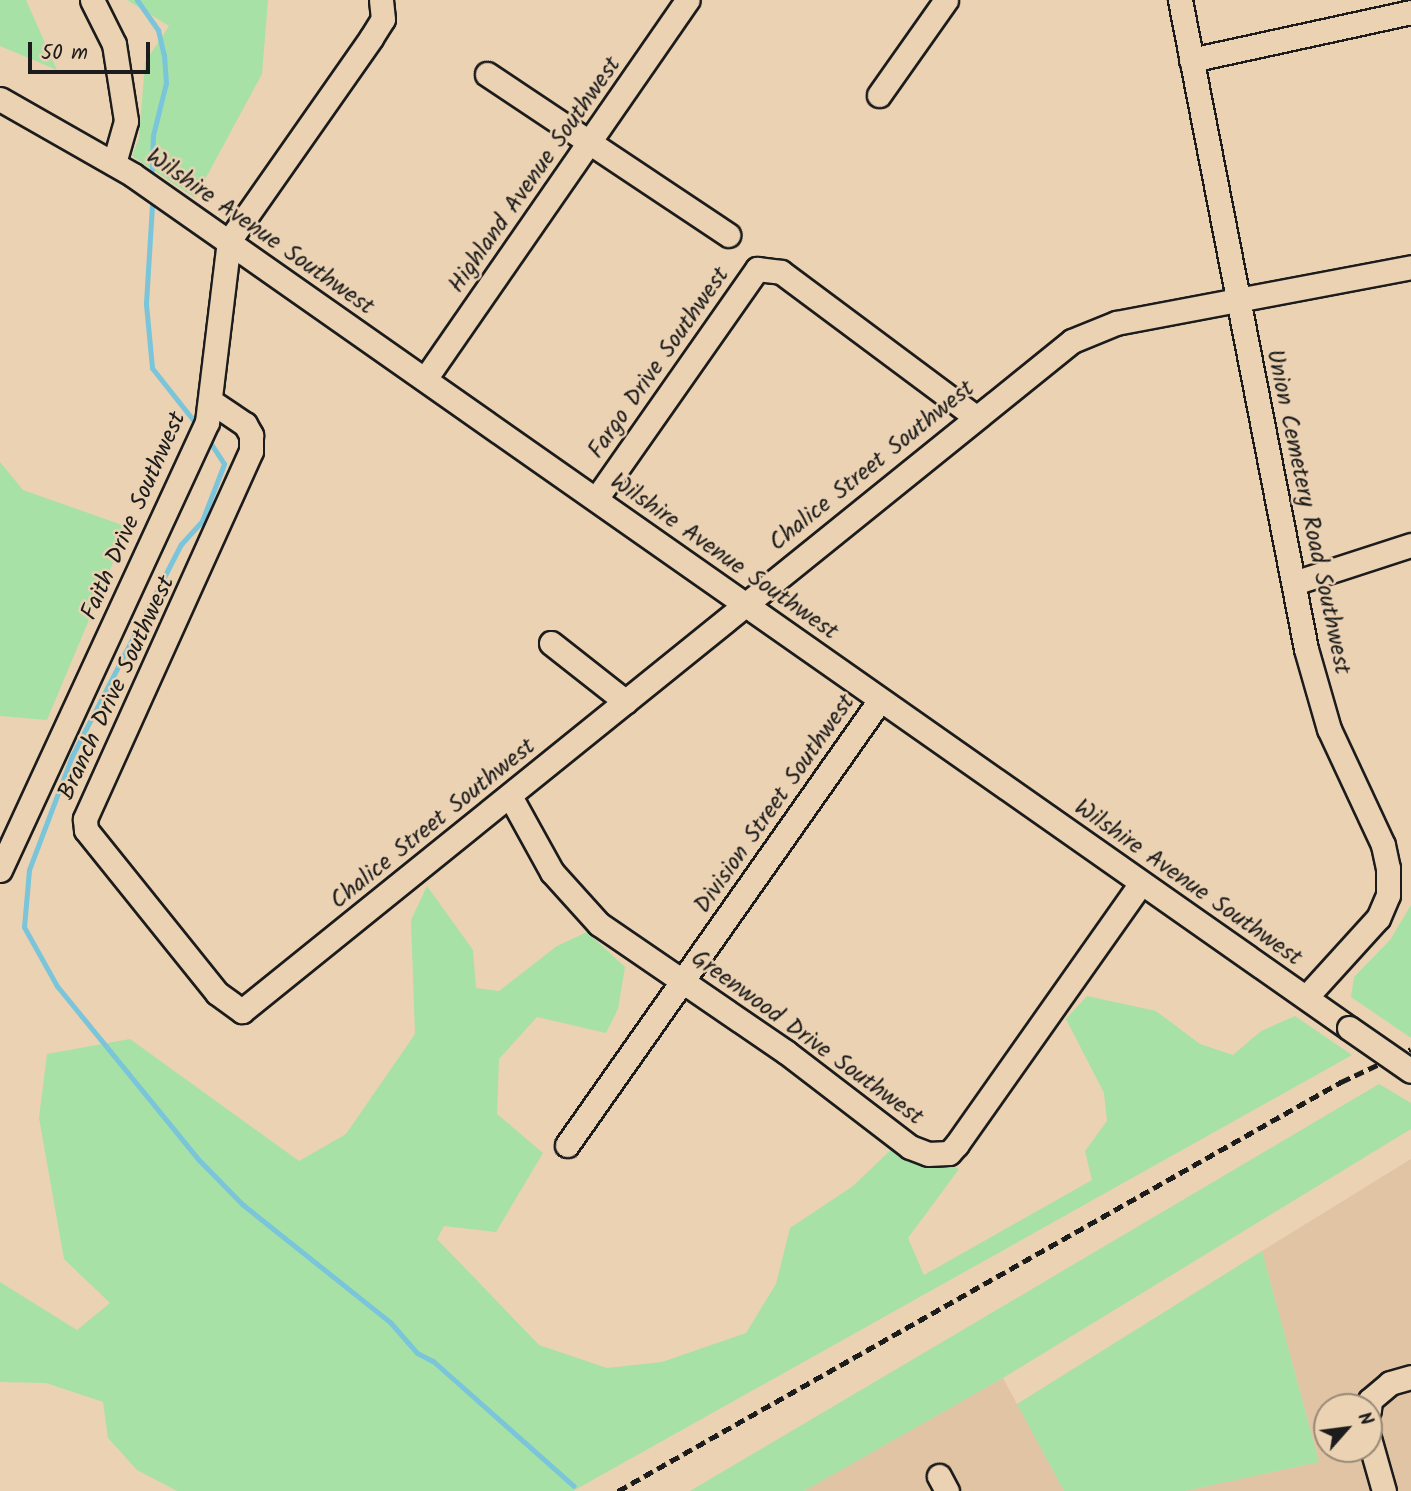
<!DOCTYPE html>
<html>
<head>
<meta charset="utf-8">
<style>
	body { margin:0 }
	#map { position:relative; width:1411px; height:1491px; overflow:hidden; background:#ebd2b3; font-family:Kalam,sans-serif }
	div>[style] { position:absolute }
	.built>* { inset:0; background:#e1c4a4 }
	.green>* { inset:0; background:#a7e1a6 }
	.stream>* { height:5px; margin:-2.5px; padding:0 2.5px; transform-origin:2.5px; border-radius:2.5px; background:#7ac5da }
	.roads { filter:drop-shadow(2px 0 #1c1c1c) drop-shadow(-2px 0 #1c1c1c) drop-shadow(0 2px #1c1c1c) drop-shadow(0 -2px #1c1c1c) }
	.minor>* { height:23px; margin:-11.5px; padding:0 11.5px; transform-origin:11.5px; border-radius:11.5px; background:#ebd2b3 }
	.rail>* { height:5px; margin-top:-2.5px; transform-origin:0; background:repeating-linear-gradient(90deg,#1c1c1c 0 10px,transparent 0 15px) }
	.bridges { filter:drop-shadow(2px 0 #1c1c1c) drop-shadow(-2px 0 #1c1c1c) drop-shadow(0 2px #1c1c1c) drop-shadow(0 -2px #1c1c1c) }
	.minor-bridge>* { height:23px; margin:-11.5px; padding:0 11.5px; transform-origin:11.5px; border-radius:11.5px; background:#ebd2b3 }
	span { translate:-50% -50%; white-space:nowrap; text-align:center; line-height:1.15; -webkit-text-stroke:5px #ebd2b3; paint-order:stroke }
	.street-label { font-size:24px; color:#1c1c1c }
	.north { position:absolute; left:1313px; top:1393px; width:70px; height:70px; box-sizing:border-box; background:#ebd2b3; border:2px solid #988977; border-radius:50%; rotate:62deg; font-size:19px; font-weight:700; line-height:28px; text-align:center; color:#1c1c1c }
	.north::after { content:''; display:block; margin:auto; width:24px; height:32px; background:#1c1c1c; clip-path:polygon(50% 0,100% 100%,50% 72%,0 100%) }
	.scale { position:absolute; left:28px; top:42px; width:122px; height:32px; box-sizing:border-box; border:4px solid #1c1c1c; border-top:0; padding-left:9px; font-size:21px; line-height:24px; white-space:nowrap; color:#1c1c1c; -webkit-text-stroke:5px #ebd2b3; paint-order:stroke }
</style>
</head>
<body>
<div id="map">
	<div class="built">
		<i style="clip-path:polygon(evenodd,1411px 1159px,1411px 1491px,1185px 1491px,1319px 1462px,1262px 1251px,1411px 1159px,1327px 1407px,1369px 1407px,1369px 1449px,1327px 1449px,1327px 1407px)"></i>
		<i style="clip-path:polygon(1003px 1378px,1064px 1491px,804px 1491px)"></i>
	</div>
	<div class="green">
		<i style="clip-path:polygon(0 0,26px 0,57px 70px,0 46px)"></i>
		<i style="clip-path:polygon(127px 0,268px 0,262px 74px,195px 198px,132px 156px,139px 138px,145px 62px,169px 26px)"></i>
		<i style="clip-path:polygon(0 462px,23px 490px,128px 527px,47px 720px,0 716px)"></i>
		<i style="clip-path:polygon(427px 886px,473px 950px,476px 988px,499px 991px,557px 946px,587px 932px,625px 967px,618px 1009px,606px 1033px,537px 1017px,499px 1059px,497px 1114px,543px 1153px,496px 1232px,444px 1226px,437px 1239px,539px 1345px,607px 1368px,662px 1362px,746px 1333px,776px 1284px,790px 1228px,853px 1186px,897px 1144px,959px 1169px,908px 1238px,924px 1275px,1092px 1180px,1085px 1151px,1107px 1121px,1104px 1093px,1066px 1019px,1087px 996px,1156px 1011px,1200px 1044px,1233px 1055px,1261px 1031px,1295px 1016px,1352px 1055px,573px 1491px,177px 1491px,137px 1470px,108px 1438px,103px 1402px,46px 1383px,0 1382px,0 1282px,77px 1330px,110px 1303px,64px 1259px,39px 1118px,47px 1054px,130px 1039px,299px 1161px,346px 1134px,415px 1034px,411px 920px)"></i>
		<i style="clip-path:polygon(1411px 905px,1411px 1038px,1351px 997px,1354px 977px,1390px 940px)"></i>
		<i style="clip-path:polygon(1379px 1084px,1411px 1103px,1411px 1129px,1003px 1378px,804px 1491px,690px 1491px)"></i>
		<i style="clip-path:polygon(1262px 1251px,1319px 1462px,1185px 1491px,1064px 1491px,1017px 1404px)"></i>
	</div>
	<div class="stream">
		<i style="left:137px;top:0;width:37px;rotate:55deg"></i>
		<i style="left:158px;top:30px;width:26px;rotate:77deg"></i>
		<i style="left:164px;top:55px;width:28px;rotate:86deg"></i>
		<i style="left:166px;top:83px;width:54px;rotate:104deg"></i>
		<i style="left:153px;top:135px;width:36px;rotate:92deg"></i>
		<i style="left:152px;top:205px;width:99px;rotate:93.5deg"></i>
		<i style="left:146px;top:304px;width:64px;rotate:84.6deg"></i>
		<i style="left:152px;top:368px;width:74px;rotate:51.6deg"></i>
		<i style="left:206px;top:436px;width:33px;rotate:57deg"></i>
		<i style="left:224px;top:464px;width:61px;rotate:111.1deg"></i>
		<i style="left:202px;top:521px;width:31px;rotate:132deg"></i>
		<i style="left:181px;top:544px;width:238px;rotate:117.2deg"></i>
		<i style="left:72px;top:756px;width:122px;rotate:110.7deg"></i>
		<i style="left:29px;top:870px;width:57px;rotate:95deg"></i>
		<i style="left:24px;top:927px;width:68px;rotate:60.8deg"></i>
		<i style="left:57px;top:986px;width:223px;rotate:50.8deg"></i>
		<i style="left:198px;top:1159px;width:63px;rotate:45.6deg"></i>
		<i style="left:242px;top:1204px;width:189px;rotate:38.6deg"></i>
		<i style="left:390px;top:1322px;width:41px;rotate:48.9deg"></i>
		<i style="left:417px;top:1353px;width:18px;rotate:27deg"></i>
		<i style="left:433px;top:1361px;width:188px;rotate:41.6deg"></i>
	</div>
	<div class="roads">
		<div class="minor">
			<i style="left:92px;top:0;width:49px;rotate:63.4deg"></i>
			<i style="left:114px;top:44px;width:78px;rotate:81.1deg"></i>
			<i style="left:126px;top:121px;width:44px;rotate:105.9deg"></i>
			<i style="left:1180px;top:0;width:661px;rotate:79.01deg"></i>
			<i style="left:1306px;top:649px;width:83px;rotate:74deg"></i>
			<i style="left:1329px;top:729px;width:128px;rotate:65deg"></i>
			<i style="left:1383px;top:845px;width:24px;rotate:78deg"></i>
			<i style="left:1388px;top:868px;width:27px;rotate:90deg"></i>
			<i style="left:1388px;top:895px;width:25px;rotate:113deg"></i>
			<i style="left:1378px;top:918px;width:107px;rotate:132.3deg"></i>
			<i style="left:1191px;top:60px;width:225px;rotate:-12.3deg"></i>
			<i style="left:487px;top:74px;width:290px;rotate:33.7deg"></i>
			<i style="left:879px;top:95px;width:116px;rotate:-54.8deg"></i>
			<i style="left:0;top:99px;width:153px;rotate:29.7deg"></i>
			<i style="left:133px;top:175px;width:1485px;rotate:35.05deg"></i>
			<i style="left:425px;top:379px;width:461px;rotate:-55.3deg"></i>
			<i style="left:212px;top:402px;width:40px;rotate:34deg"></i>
			<i style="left:245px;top:424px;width:13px;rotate:61deg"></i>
			<i style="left:251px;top:435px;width:16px;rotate:90deg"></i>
			<i style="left:251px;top:451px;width:404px;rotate:114.3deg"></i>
			<i style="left:85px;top:819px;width:11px;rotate:85deg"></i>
			<i style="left:86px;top:830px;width:209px;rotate:51.2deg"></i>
			<i style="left:217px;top:993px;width:31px;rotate:36deg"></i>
			<i style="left:242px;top:1011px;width:1067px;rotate:-38.91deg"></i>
			<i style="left:1072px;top:341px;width:48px;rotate:-22.2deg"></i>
			<i style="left:1116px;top:323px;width:300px;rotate:-10.7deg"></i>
			<i style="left:596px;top:499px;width:281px;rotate:-55deg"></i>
			<i style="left:757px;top:269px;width:24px;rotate:7deg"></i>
			<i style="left:781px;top:272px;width:241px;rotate:36.7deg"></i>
			<i style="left:1294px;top:583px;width:123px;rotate:-18deg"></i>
			<i style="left:551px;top:643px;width:95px;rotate:38.2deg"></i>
			<i style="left:510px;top:796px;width:87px;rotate:61.1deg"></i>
			<i style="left:552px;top:872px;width:70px;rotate:47.9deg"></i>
			<i style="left:599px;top:924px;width:227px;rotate:34.4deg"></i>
			<i style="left:786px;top:1052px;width:156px;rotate:37.5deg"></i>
			<i style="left:910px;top:1147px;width:19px;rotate:21deg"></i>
			<i style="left:928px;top:1154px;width:21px;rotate:-3deg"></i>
			<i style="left:949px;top:1153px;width:12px;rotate:-48deg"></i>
			<i style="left:957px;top:1144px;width:319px;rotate:-54.8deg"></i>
			<i style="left:0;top:870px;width:494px;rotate:-65.2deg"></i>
			<i style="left:207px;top:422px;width:182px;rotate:-83.1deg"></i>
			<i style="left:229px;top:241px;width:248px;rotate:-55deg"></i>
			<i style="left:371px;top:38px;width:22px;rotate:-58deg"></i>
			<i style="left:383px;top:19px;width:19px;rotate:-96deg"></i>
			<i style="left:567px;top:1145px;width:544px;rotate:-54.88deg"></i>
			<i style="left:1369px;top:1410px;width:10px;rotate:-84deg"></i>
			<i style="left:1370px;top:1400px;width:26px;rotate:-40deg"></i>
			<i style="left:1390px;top:1383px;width:22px;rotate:-16deg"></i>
			<i style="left:1369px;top:1438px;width:55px;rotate:74.2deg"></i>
			<i style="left:939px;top:1476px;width:17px;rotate:62deg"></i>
		</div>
	</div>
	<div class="rail">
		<i style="left:618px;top:1491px;width:831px;rotate:-29.5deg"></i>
		<i style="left:1341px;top:1082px;width:77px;rotate:-25.2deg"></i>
	</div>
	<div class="bridges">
		<div class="minor-bridge">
			<i style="left:1349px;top:1028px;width:75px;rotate:34.7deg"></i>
		</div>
	</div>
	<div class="street-label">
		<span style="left:535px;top:175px;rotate:-55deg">Highland Avenue Southwest</span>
		<span style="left:260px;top:232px;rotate:35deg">Wilshire Avenue Southwest</span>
		<span style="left:659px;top:363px;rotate:-55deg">Fargo Drive Southwest</span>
		<span style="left:872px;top:466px;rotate:-39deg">Chalice Street Southwest</span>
		<span style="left:1308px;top:512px;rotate:78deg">Union Cemetery Road Southwest</span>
		<span style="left:134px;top:516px;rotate:-66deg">Faith Drive Southwest</span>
		<span style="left:724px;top:557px;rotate:35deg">Wilshire Avenue Southwest</span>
		<span style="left:117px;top:688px;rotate:-65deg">Branch Drive Southwest</span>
		<span style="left:775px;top:804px;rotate:-55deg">Division Street Southwest</span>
		<span style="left:433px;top:824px;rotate:-39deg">Chalice Street Southwest</span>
		<span style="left:1188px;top:883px;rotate:35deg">Wilshire Avenue Southwest</span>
		<span style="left:807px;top:1038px;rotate:36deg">Greenwood Drive Southwest</span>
	</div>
	<div class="north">N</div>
	<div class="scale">50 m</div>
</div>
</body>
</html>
